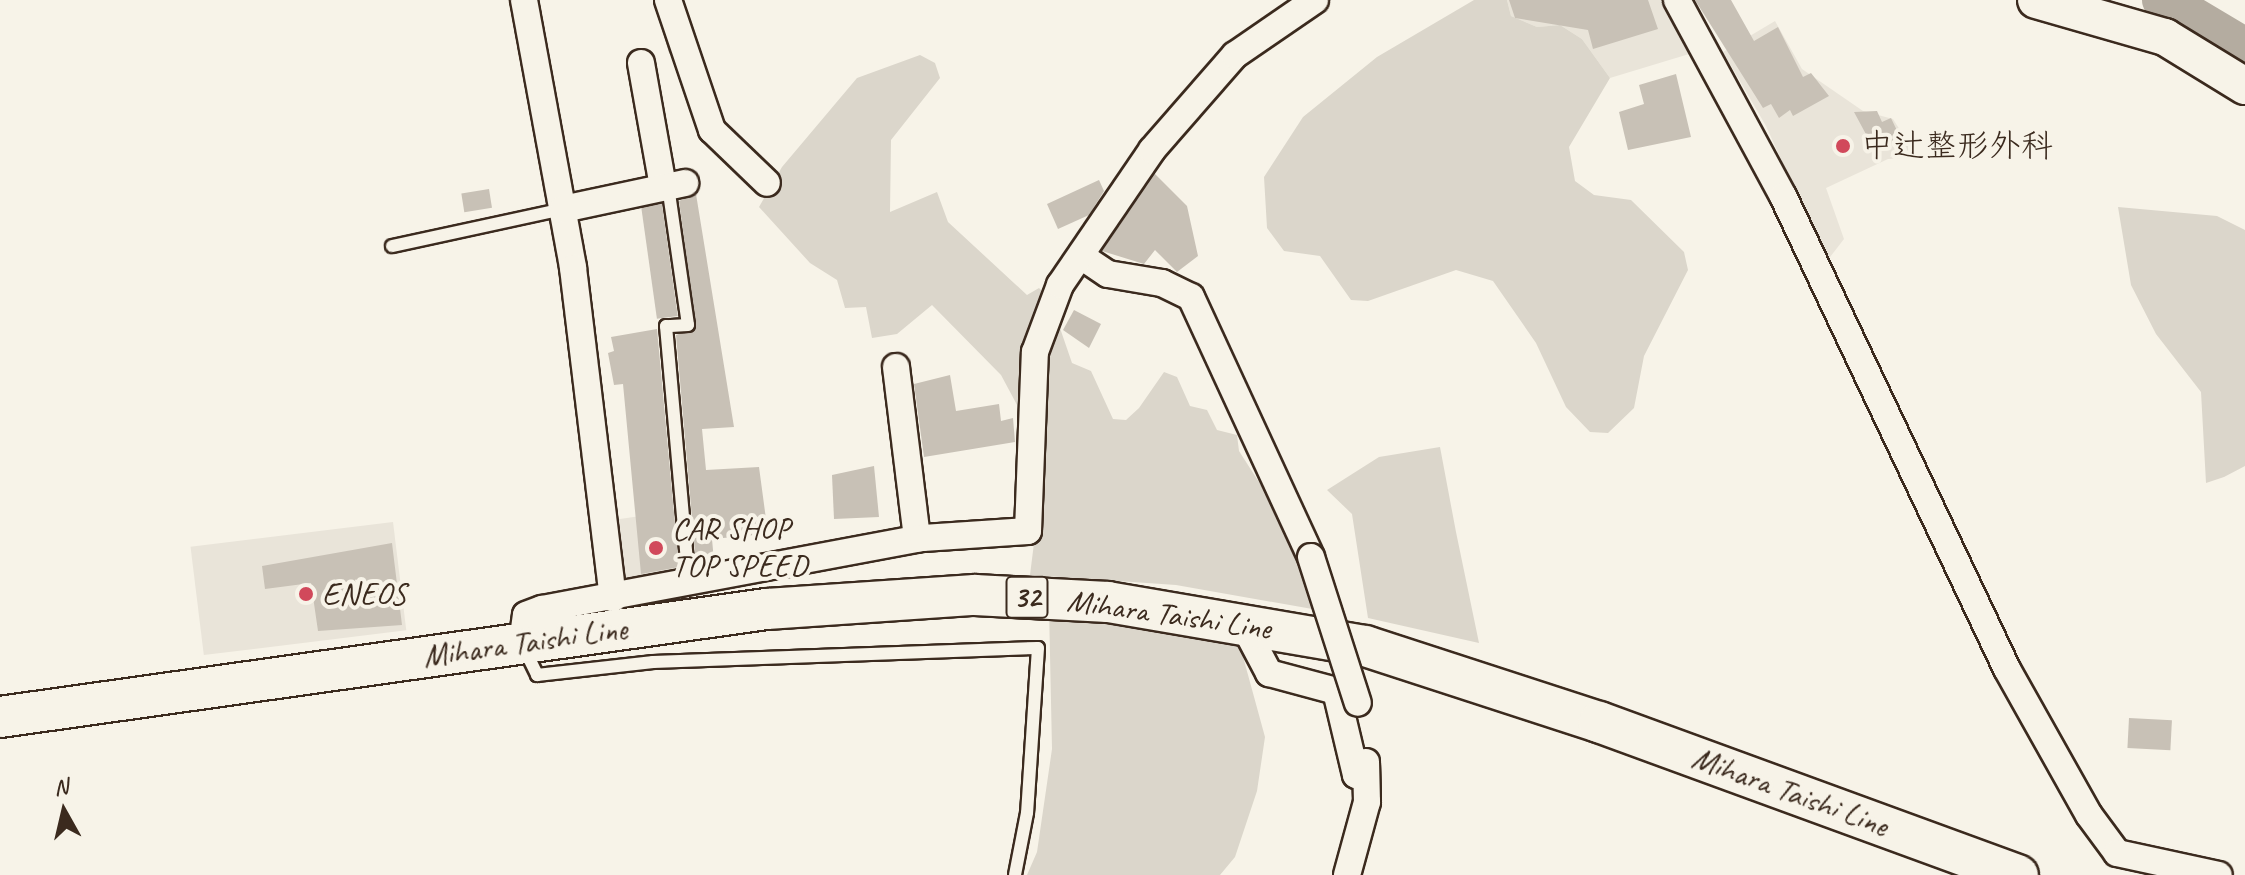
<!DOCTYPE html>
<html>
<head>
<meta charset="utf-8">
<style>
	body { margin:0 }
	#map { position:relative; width:2245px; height:875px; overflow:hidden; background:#f7f3e8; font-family:Caveat,"Klee One",sans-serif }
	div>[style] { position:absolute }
	.built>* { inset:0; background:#e9e4d9; transform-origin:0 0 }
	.green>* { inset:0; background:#dbd6cb }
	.stream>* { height:7px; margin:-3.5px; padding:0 3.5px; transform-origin:3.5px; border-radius:3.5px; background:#b4aca0 }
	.river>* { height:42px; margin:-21px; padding:0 21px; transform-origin:21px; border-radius:21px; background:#b4aca0 }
	.building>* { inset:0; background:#c8c1b6; transform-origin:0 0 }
	.roads { filter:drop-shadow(2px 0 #3b2a1e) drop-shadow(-2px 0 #3b2a1e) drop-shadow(0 2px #3b2a1e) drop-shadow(0 -2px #3b2a1e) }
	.lane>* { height:12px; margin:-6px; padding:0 6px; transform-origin:6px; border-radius:6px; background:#f7f3e8 }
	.street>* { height:26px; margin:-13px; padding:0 13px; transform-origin:13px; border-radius:13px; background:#f7f3e8 }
	.secondary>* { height:36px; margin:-18px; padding:0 18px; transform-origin:18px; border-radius:18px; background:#f7f3e8 }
	.primary>* { height:40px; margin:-20px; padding:0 20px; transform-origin:20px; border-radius:20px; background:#f7f3e8 }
	.bridges { filter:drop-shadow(2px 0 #3b2a1e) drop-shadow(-2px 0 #3b2a1e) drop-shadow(0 2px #3b2a1e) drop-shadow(0 -2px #3b2a1e) }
	.street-bridge>* { height:26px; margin:-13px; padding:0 13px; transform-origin:13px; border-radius:13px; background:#f7f3e8 }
	.dots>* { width:22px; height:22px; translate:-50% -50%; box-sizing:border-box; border:4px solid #f7f3e8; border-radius:50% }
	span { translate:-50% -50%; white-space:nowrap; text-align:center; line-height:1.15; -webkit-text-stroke:8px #f7f3e8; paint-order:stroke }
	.shield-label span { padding:2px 6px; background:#f7f3e8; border:2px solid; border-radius:6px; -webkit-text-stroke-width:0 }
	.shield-label { font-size:30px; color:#3b2a1e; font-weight:700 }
	.poi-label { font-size:32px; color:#3b2a1e }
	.left { translate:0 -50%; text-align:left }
	.street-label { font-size:32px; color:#3b2a1e }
	.north { position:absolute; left:24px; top:771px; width:80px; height:80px; -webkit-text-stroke:6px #f7f3e8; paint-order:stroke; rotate:352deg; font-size:22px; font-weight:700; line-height:32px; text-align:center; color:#3b2a1e }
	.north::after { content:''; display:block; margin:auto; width:28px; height:36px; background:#3b2a1e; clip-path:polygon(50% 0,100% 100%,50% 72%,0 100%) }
</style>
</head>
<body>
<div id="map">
	<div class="built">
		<i style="clip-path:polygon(1507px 0,1669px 0,1699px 51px,1610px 78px,1582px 39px,1560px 25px,1537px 27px,1511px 16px)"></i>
		<i style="clip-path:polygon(1775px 21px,1802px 69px,1863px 111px,1893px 119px,1917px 157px,1888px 159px,1826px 188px,1844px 239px,1827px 261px,1766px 126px,1723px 52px)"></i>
		<i style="clip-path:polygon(675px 511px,683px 578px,630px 586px,619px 578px,613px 520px)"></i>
		<i style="left:393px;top:522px;width:109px;height:204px;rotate:83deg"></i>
	</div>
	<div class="green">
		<i style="clip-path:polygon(1474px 0,1507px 0,1511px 16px,1537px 27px,1560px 25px,1582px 39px,1610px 78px,1569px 147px,1575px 181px,1594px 195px,1631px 200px,1684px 252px,1688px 270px,1644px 356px,1634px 408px,1608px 433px,1590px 432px,1566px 407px,1536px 343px,1493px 281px,1456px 270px,1368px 301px,1351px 300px,1320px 256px,1284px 251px,1267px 228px,1264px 177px,1303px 117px,1377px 57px)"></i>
		<i style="clip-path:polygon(920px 55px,935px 63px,940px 78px,891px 140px,890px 212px,937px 192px,948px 222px,1027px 295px,1039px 288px,1050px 299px,1072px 363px,1091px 371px,1113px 419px,1126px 420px,1139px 408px,1164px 372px,1177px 377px,1190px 406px,1207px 410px,1217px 430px,1237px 435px,1239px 451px,1282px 518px,1318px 610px,1176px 585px,1030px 575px,1036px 527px,1024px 418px,1001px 375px,932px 305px,897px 334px,872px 338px,866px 307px,845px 308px,837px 280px,810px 263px,759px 207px,782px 167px,857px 78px)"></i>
		<i style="clip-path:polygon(2118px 207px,2217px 216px,2245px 230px,2245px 466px,2224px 477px,2206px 483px,2201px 392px,2156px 334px,2131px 285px)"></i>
		<i style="clip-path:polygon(1440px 447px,1456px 532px,1479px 643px,1368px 618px,1352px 514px,1327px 490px,1379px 457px)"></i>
		<i style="clip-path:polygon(1049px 608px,1239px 642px,1265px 737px,1257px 791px,1235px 857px,1220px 875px,1027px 875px,1037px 852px,1052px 749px)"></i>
	</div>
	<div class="stream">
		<i style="left:662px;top:17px;width:35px;rotate:74deg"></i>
	</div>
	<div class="river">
		<i style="left:2163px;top:0;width:96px;rotate:30.9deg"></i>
	</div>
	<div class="building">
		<i style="clip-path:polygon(1509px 0,1648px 0,1658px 29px,1593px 49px,1588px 30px,1515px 18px)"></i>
		<i style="clip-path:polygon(1695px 0,1731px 0,1754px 41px,1778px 27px,1803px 77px,1811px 73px,1829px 96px,1793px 116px,1790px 110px,1779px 118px,1771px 104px,1763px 108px)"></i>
		<i style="clip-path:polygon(1676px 74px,1691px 137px,1628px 150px,1619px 112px,1644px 104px,1639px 85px)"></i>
		<i style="clip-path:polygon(1877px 111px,1882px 122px,1891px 118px,1901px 139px,1875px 151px,1854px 112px)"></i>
		<i style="clip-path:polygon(1155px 174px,1187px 206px,1198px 256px,1177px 272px,1155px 250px,1144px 264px,1102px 251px)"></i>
		<i style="clip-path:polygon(1099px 180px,1104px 191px,1089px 215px,1058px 229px,1047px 204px)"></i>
		<i style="left:489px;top:189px;width:19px;height:28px;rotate:81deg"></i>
		<i style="clip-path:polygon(696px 194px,734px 427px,702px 429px,706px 470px,759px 467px,768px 534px,712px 539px,714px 561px,696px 564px,676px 335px,696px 328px,679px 201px)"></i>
		<i style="left:662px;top:204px;width:113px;height:21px;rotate:82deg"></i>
		<i style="clip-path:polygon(1074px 310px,1101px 324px,1089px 348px,1063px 330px)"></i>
		<i style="clip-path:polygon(657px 329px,679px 567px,641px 574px,623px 384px,614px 385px,608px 353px,614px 351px,611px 337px)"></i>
		<i style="clip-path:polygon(950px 375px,956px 411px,999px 404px,1001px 421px,1013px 418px,1015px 442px,924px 457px,914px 384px)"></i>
		<i style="clip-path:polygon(874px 466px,879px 517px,834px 519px,832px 475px)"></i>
		<i style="clip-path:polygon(392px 543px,402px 625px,318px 631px,311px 583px,265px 589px,262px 566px)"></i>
		<i style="left:2129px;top:718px;width:43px;height:30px;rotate:3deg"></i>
	</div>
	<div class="roads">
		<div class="lane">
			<i style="left:668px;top:186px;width:140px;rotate:81.8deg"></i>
			<i style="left:688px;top:325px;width:22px;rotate:177deg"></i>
			<i style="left:666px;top:326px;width:257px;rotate:84.9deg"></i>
			<i style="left:392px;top:246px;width:175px;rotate:-12.2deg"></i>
			<i style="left:525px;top:650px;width:28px;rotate:64deg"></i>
			<i style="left:537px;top:675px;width:117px;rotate:-6.4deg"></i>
			<i style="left:653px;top:662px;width:385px;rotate:-2.1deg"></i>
			<i style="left:1038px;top:648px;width:165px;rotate:93.8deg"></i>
			<i style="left:1027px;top:813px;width:63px;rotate:101deg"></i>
		</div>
		<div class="street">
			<i style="left:524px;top:0;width:272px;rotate:79.6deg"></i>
			<i style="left:573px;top:268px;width:333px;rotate:83.1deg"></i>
			<i style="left:668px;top:0;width:137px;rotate:71.3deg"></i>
			<i style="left:712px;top:130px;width:76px;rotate:43.9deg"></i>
			<i style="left:1677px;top:0;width:223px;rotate:61.6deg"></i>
			<i style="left:1783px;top:196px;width:523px;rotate:64.66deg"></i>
			<i style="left:2007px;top:669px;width:167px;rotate:60.7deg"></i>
			<i style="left:2089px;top:815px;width:47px;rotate:53.6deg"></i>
			<i style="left:2117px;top:853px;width:104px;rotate:12.2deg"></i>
			<i style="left:641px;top:63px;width:126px;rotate:79.9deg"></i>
			<i style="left:563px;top:209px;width:125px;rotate:-12deg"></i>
			<i style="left:1081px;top:256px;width:32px;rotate:34deg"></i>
			<i style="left:1108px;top:274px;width:55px;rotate:9.5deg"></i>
			<i style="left:1162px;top:283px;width:32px;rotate:26deg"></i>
			<i style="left:1191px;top:297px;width:286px;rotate:65.2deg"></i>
			<i style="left:896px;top:367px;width:173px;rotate:83deg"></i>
			<i style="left:1242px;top:622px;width:58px;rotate:62.1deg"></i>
			<i style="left:1269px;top:673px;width:69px;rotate:15deg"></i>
			<i style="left:1336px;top:691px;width:86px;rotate:76.6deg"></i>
			<i style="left:1356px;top:775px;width:10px;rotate:17deg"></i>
			<i style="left:522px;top:643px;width:28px;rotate:-82deg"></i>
			<i style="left:526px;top:615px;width:17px;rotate:-21deg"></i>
			<i style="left:542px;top:609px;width:388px;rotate:-10.6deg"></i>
			<i style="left:923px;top:538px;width:105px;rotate:-3.8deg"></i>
			<i style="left:1028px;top:531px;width:179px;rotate:-87.8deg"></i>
			<i style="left:1035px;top:352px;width:72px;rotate:-69.5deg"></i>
			<i style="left:1060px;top:285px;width:163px;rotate:-55.7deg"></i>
			<i style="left:1152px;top:150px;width:126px;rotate:-48.9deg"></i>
			<i style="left:1235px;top:55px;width:97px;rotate:-34.5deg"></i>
			<i style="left:1347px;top:875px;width:76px;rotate:-74.7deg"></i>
			<i style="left:1367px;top:802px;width:40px;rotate:-91.4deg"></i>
		</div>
		<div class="secondary">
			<i style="left:2036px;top:0;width:134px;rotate:16deg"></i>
			<i style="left:2165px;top:37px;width:94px;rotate:31.5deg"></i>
		</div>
		<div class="primary">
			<i style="left:0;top:717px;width:775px;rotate:-8.02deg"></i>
			<i style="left:767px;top:609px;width:208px;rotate:-3.9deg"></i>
			<i style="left:975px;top:595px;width:133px;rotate:3deg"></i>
			<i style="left:1108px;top:602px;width:261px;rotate:9.7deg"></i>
			<i style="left:1365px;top:646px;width:246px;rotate:18deg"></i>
			<i style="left:1599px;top:722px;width:446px;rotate:20.1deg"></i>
		</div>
	</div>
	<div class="bridges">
		<div class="street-bridge">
			<i style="left:1311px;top:557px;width:153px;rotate:72.2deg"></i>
		</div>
	</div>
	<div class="dots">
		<i style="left:1843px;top:146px;background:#d1495b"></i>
		<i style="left:656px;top:548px;background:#d1495b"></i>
		<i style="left:306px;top:594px;background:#d1495b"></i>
	</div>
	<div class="shield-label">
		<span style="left:1027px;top:597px">32</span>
	</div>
	<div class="poi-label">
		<span class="left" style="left:1861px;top:146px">中辻整形外科</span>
		<span class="left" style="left:672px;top:548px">CAR SHOP<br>TOP SPEED</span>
		<span class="left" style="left:322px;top:594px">ENEOS</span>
	</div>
	<div class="street-label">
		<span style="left:1169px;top:615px;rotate:8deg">Mihara Taishi Line</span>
		<span style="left:525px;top:643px;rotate:-8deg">Mihara Taishi Line</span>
		<span style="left:1790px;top:792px;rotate:20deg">Mihara Taishi Line</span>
	</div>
	<div class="north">N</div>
</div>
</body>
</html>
